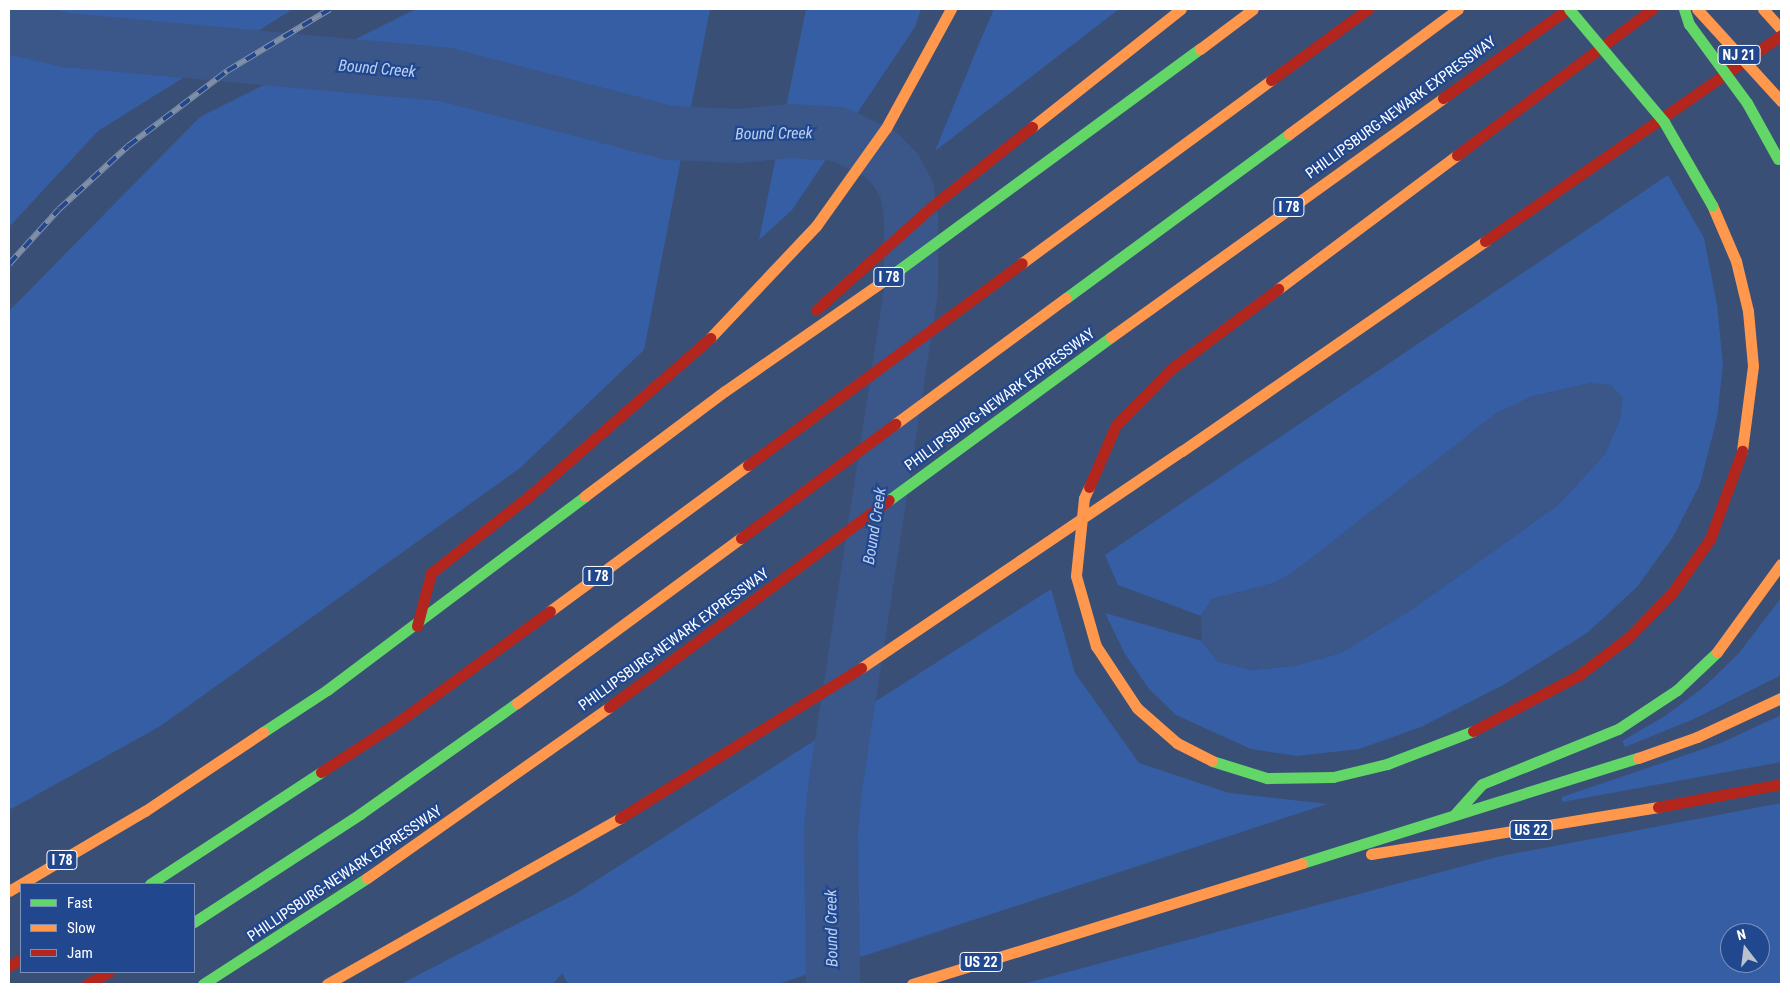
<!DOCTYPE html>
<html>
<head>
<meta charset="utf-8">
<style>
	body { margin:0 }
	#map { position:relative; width:1790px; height:993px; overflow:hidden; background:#3a4f76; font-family:"Roboto Condensed",sans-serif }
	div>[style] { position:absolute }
	.green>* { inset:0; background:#355ea4 }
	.water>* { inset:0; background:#3b5688 }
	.river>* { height:54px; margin:-27px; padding:0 27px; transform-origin:27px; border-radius:27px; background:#3b5688 }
	.fast>* { height:11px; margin:-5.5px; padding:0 5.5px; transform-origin:5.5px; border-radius:5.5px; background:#63d668 }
	.slow>* { height:11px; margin:-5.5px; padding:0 5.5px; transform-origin:5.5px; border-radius:5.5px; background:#ff974d }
	.jam>* { height:11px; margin:-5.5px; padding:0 5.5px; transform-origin:5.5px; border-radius:5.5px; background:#b3261e }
	.rail>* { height:5.5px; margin-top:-2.75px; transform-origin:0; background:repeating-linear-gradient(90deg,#21488e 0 11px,#8190a9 0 22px); box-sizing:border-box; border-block:1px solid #8190a9 }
	.fast-bridge>* { height:11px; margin:-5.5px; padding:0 5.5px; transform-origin:5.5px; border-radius:5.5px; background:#63d668 }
	.slow-bridge>* { height:11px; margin:-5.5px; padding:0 5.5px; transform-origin:5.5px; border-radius:5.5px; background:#ff974d }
	.jam-bridge>* { height:11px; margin:-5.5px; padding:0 5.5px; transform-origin:5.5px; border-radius:5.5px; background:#b3261e }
	span { translate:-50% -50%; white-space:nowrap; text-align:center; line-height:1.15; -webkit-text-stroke:4.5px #21488e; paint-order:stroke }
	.shield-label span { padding:1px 4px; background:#21488e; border:1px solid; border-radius:4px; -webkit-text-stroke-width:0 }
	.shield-label { font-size:14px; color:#fff; font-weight:700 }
	.street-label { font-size:15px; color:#fff }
	.water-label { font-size:16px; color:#bbd0f3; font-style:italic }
	.frame { position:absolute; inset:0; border:10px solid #fff; pointer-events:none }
	.legend { position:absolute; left:20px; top:883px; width:175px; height:90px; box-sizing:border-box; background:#21488e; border:1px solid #7a91bb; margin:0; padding:6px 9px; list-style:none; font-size:15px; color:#fff }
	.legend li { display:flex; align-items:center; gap:10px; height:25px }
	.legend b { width:25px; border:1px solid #7a91bb }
	.north { position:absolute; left:1720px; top:923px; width:50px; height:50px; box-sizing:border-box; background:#21488e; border:1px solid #7a91bb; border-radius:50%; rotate:345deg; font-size:14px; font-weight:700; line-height:20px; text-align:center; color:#fff }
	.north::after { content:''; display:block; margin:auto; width:18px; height:22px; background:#bac1cf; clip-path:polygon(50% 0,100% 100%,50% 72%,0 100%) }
</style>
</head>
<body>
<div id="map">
	<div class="green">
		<i style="clip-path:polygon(9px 9px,293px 9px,98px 131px,9px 227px)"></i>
		<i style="clip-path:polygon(416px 9px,710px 9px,644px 350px,520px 468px,159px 727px,9px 810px,9px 311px,200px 117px)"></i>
		<i style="clip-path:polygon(806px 9px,921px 9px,915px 27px,792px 210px,759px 240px)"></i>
		<i style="clip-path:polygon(994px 9px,1119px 9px,935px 151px,981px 39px)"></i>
		<i style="clip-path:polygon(1668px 175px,1704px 238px,1717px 305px,1723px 365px,1717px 418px,1700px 484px,1673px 537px,1637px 587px,1587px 633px,1505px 684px,1421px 727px,1359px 749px,1297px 756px,1251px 749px,1176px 715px,1149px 689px,1125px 654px,1105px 613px,1202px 641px,1217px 661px,1252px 670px,1293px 666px,1341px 653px,1414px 608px,1558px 505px,1605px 454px,1620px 419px,1591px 383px,1530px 397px,1292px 573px,1271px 584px,1212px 599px,1201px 616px,1118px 585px,1105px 555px)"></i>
		<i style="clip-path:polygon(1051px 589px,1075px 673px,1139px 763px,1229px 793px,1327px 804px,778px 984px,568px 984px,562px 973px,553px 984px,401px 984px,575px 894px)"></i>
		<i style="clip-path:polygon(1781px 598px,1781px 675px,1694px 719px,1625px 747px,1622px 741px,1665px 716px,1704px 687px,1739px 653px)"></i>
		<i style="clip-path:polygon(1781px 715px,1781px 762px,1562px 802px,1562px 797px,1721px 743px)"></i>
		<i style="clip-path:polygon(evenodd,1781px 803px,1781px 984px,1023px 984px,1501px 856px,1781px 803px,1730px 933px,1760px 933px,1760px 963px,1730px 963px,1730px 933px)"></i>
	</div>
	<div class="water">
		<i style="clip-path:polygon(1591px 383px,1611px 385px,1623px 398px,1620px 419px,1605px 454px,1558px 505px,1414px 608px,1341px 653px,1293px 666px,1252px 670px,1217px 661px,1202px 641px,1201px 616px,1212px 599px,1271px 584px,1292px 573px,1496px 413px,1530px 397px)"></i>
	</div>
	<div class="river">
		<i style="left:9px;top:27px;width:58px;rotate:12.8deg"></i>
		<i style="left:66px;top:40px;width:383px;rotate:5.2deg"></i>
		<i style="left:447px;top:75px;width:230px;rotate:14.6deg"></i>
		<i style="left:670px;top:133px;width:69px;rotate:2.5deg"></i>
		<i style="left:739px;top:136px;width:50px;rotate:-5.7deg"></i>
		<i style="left:789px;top:131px;width:49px;rotate:3.5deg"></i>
		<i style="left:838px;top:134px;width:45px;rotate:24.9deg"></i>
		<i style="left:879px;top:153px;width:24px;rotate:45deg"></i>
		<i style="left:896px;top:170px;width:24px;rotate:62deg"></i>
		<i style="left:907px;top:191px;width:26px;rotate:81deg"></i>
		<i style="left:911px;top:217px;width:74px;rotate:90deg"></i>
		<i style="left:911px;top:291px;width:503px;rotate:98.69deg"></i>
		<i style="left:835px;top:788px;width:44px;rotate:95.2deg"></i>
		<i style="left:831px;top:832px;width:152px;rotate:89.2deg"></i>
	</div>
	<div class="fast">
		<i style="left:885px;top:280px;width:391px;rotate:-36.3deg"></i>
		<i style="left:1066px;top:298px;width:277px;rotate:-36.3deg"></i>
		<i style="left:889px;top:500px;width:275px;rotate:-36.3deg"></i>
		<i style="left:263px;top:732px;width:77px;rotate:-33.3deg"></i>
		<i style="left:327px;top:690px;width:323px;rotate:-36.9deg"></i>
		<i style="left:1212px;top:761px;width:58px;rotate:17.2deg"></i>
		<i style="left:1267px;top:778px;width:66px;rotate:-0.9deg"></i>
		<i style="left:1333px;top:777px;width:56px;rotate:-13.5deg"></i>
		<i style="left:1387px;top:764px;width:92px;rotate:-21deg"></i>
		<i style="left:1455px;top:814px;width:40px;rotate:-48deg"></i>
		<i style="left:1482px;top:784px;width:147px;rotate:-22deg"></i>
		<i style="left:1618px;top:729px;width:71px;rotate:-33.5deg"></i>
		<i style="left:1677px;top:690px;width:55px;rotate:-43.5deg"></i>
		<i style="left:1302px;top:863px;width:352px;rotate:-17.4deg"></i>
		<i style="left:150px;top:884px;width:204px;rotate:-33.2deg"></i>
		<i style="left:194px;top:922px;width:198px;rotate:-33deg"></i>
		<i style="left:360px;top:814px;width:192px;rotate:-35.3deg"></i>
		<i style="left:203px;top:984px;width:195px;rotate:-32.9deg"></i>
	</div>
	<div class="slow">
		<i style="left:1763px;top:9px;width:27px;rotate:48deg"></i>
		<i style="left:1200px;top:49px;width:66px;rotate:-37deg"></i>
		<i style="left:1032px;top:127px;width:190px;rotate:-38.4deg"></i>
		<i style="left:1289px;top:134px;width:210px;rotate:-36.5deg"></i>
		<i style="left:1712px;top:205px;width:61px;rotate:66.8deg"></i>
		<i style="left:1736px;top:261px;width:51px;rotate:76.5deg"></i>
		<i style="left:1748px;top:311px;width:55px;rotate:84.8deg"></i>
		<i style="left:1753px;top:366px;width:86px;rotate:97.4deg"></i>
		<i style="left:1022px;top:263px;width:309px;rotate:-36.3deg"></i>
		<i style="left:1278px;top:289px;width:224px;rotate:-36.8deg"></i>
		<i style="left:1111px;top:337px;width:409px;rotate:-35.7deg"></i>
		<i style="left:710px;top:338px;width:154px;rotate:-46.6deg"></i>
		<i style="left:816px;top:226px;width:120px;rotate:-54.5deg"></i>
		<i style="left:886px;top:128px;width:136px;rotate:-61.4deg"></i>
		<i style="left:895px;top:424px;width:212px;rotate:-36.4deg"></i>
		<i style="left:1182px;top:451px;width:369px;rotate:-34.7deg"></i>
		<i style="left:1089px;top:487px;width:12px;rotate:114deg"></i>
		<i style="left:1084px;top:498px;width:78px;rotate:95.9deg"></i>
		<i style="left:1076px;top:576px;width:73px;rotate:74.1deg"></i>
		<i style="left:1096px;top:646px;width:74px;rotate:56.5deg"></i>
		<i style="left:1137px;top:708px;width:53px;rotate:41.2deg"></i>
		<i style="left:1177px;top:743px;width:39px;rotate:27deg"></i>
		<i style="left:585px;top:496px;width:175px;rotate:-36.9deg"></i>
		<i style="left:725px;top:391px;width:195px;rotate:-34.8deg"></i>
		<i style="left:550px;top:611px;width:246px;rotate:-36.4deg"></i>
		<i style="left:1717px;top:652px;width:109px;rotate:-54deg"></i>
		<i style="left:517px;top:703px;width:278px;rotate:-36.4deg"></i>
		<i style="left:1638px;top:758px;width:63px;rotate:-19.6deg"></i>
		<i style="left:1697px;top:737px;width:93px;rotate:-24.9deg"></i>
		<i style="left:1371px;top:854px;width:291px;rotate:-9.3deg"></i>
		<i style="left:367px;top:878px;width:296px;rotate:-35.2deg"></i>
		<i style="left:9px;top:891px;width:158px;rotate:-30.5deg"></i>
		<i style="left:145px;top:811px;width:142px;rotate:-33.8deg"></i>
		<i style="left:912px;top:984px;width:408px;rotate:-17.2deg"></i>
	</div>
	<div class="jam">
		<i style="left:1271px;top:80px;width:120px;rotate:-36.2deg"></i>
		<i style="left:1443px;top:98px;width:153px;rotate:-35.5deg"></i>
		<i style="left:1457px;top:155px;width:244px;rotate:-36.8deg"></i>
		<i style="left:1485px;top:241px;width:361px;rotate:-34.8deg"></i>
		<i style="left:816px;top:310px;width:154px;rotate:-41.8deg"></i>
		<i style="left:931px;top:207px;width:129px;rotate:-38.4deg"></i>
		<i style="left:748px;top:465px;width:340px;rotate:-36.4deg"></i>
		<i style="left:1089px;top:487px;width:68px;rotate:-66.5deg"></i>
		<i style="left:1116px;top:425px;width:78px;rotate:-45.5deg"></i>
		<i style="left:1171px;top:369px;width:134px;rotate:-36.8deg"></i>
		<i style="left:741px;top:538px;width:192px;rotate:-36.5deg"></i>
		<i style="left:417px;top:626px;width:55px;rotate:-75.2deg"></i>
		<i style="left:431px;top:573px;width:123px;rotate:-38.1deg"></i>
		<i style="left:528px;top:497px;width:242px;rotate:-41.1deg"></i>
		<i style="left:609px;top:707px;width:348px;rotate:-36.5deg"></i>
		<i style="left:1473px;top:731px;width:120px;rotate:-27.8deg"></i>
		<i style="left:1579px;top:675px;width:63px;rotate:-37.2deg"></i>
		<i style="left:1629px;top:637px;width:62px;rotate:-45.7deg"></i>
		<i style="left:1672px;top:593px;width:66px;rotate:-54.9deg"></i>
		<i style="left:1710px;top:539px;width:94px;rotate:-70deg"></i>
		<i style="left:321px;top:772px;width:92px;rotate:-33deg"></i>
		<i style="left:398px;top:722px;width:188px;rotate:-36.1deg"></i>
		<i style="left:1658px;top:807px;width:125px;rotate:-10.6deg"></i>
		<i style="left:9px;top:966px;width:14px;rotate:-30deg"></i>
		<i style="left:87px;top:984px;width:25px;rotate:-29deg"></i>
	</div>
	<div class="rail">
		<i style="left:9px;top:264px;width:74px;rotate:-47.7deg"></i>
		<i style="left:59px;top:209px;width:93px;rotate:-42.4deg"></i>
		<i style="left:128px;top:146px;width:124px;rotate:-37.1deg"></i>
		<i style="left:227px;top:71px;width:120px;rotate:-31deg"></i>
	</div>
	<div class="fast-bridge">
		<i style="left:1569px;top:9px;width:148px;rotate:49.9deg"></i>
		<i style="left:1664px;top:122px;width:96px;rotate:60deg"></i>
		<i style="left:1684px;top:9px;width:16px;rotate:72deg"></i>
		<i style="left:1689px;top:24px;width:98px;rotate:53.7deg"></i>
		<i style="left:1747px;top:103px;width:64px;rotate:61deg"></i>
	</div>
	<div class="slow-bridge">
		<i style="left:1697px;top:9px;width:125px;rotate:47.6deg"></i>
		<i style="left:861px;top:668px;width:387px;rotate:-34.1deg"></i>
		<i style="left:327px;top:984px;width:337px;rotate:-29.5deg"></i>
	</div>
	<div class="jam-bridge">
		<i style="left:620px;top:818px;width:284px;rotate:-31.9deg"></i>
	</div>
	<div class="shield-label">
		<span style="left:1739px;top:55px">NJ 21</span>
		<span style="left:1289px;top:207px">I 78</span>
		<span style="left:889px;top:277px">I 78</span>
		<span style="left:598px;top:576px">I 78</span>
		<span style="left:1531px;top:830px">US 22</span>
		<span style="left:62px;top:860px">I 78</span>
		<span style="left:981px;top:962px">US 22</span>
	</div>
	<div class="street-label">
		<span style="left:1401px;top:108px;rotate:-36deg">PHILLIPSBURG-NEWARK EXPRESSWAY</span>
		<span style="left:1000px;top:400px;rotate:-36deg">PHILLIPSBURG-NEWARK EXPRESSWAY</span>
		<span style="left:674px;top:640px;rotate:-36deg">PHILLIPSBURG-NEWARK EXPRESSWAY</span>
		<span style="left:345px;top:874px;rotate:-34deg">PHILLIPSBURG-NEWARK EXPRESSWAY</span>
	</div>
	<div class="water-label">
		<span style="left:377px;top:69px;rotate:5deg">Bound Creek</span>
		<span style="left:774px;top:134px;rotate:-1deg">Bound Creek</span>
		<span style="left:875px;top:526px;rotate:-81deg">Bound Creek</span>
		<span style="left:832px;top:928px;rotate:-91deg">Bound Creek</span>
	</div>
	<div class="frame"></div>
	<ul class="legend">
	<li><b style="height:6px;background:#63d668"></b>Fast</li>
	<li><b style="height:6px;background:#ff974d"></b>Slow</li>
	<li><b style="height:6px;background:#b3261e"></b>Jam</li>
	</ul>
	<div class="north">N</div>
</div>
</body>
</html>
